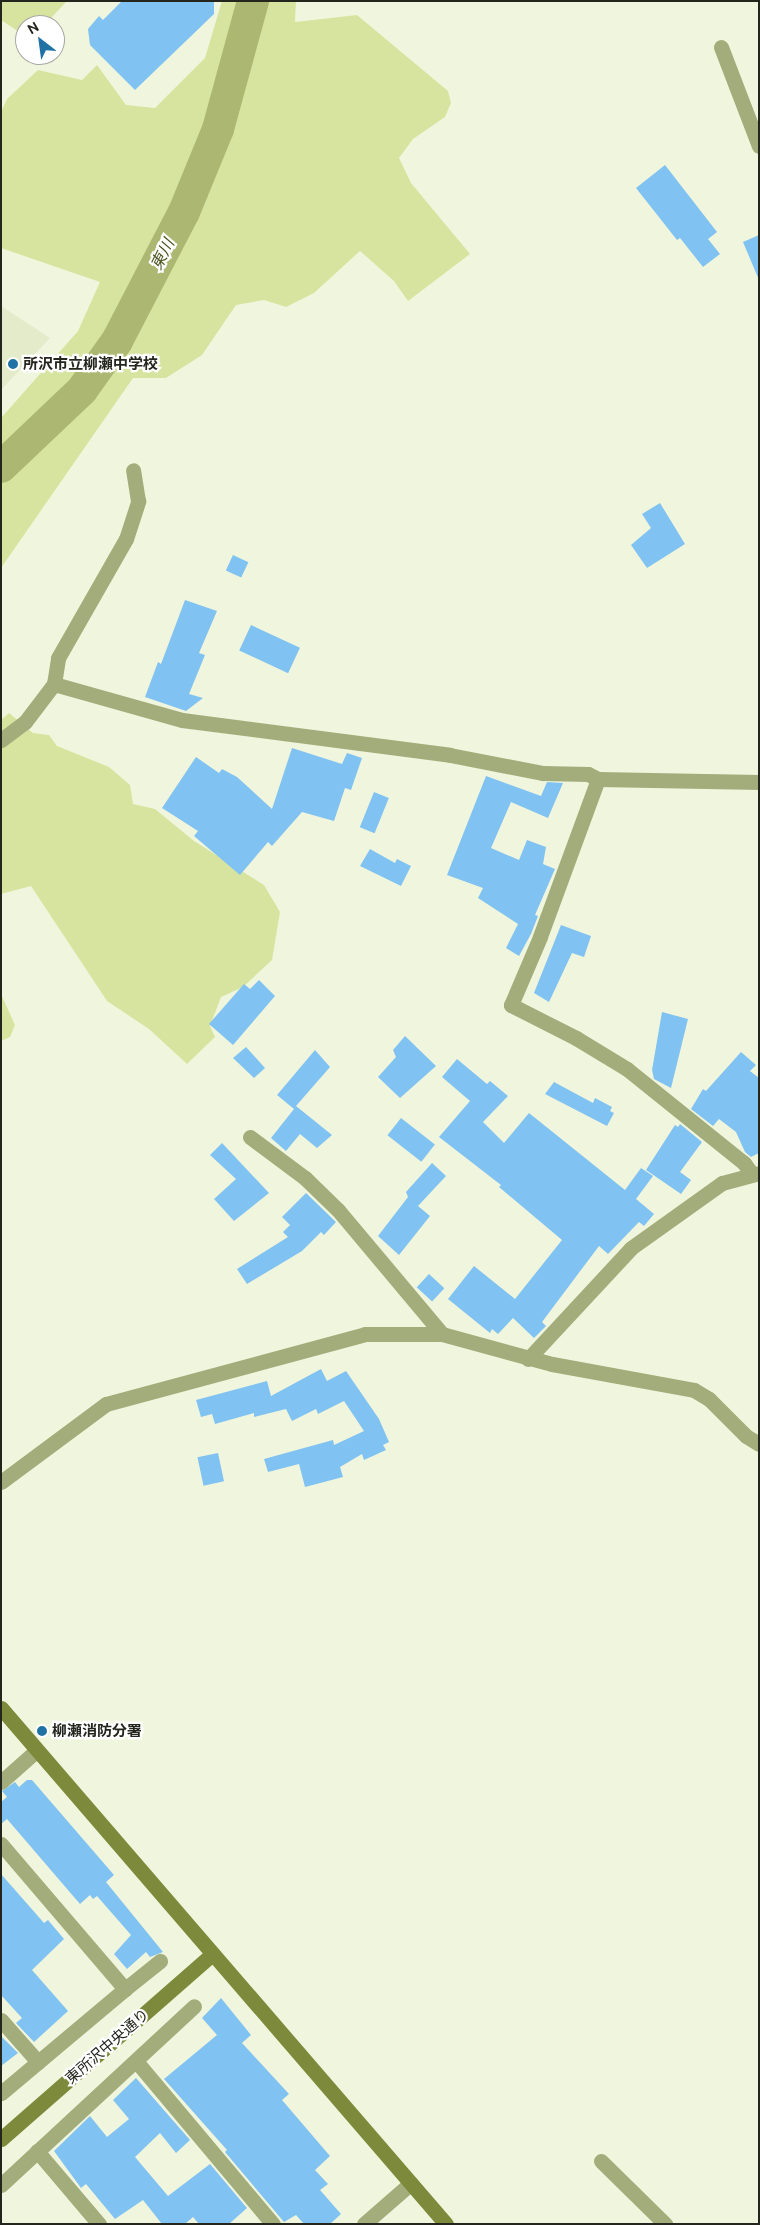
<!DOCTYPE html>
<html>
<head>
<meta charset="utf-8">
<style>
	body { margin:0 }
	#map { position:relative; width:760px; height:2225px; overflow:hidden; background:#f0f6dd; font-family:Ubuntu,"Noto Sans JP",sans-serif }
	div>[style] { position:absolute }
	.built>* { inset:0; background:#e4ebcb }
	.green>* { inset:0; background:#d7e4a0 }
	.river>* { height:32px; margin:-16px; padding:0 16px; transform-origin:16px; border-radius:16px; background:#acb871 }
	.building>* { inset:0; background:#80c2f1; transform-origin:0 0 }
	.street>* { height:15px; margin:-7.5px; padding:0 7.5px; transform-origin:7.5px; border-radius:7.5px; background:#a3ad7b }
	.secondary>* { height:15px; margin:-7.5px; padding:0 7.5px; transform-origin:7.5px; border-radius:7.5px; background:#7e8a3b }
	.dots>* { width:14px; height:14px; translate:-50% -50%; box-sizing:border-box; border:2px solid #fff; border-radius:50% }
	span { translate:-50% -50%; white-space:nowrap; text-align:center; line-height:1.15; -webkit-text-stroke:4.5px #fff; paint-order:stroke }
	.poi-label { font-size:15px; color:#24261d; font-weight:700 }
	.left { translate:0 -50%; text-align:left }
	.street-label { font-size:15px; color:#24261d }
	.water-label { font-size:16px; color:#4c541f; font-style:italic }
	.frame { position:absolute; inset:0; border:2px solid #24261d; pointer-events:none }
	.north { position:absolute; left:15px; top:15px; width:50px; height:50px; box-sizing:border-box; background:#fff; border:1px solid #a7a8a5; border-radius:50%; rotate:330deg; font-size:14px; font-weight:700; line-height:20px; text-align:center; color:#24261d }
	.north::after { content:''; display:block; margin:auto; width:18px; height:22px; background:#2172a4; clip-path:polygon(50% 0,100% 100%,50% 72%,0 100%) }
</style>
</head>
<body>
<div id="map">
	<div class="built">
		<i style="clip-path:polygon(1px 306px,50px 338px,1px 390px)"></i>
	</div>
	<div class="green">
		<i style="clip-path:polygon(1px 1px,67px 1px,51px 18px,39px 25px,25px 25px,22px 34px,1px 20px)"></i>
		<i style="clip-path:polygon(222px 1px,296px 1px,295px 22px,357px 15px,448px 91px,451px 103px,445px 117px,413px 139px,399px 158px,411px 183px,470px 254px,408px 301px,394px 281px,360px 251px,314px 293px,286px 307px,264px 300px,236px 305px,202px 355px,166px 378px,133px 378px,1px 568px,1px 418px,78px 331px,100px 282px,1px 248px,1px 112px,7px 99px,38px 70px,82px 80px,97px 65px,126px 105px,155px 108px,205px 58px)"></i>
		<i style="clip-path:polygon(9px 713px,33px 733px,49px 735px,57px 746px,109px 767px,130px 785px,133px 804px,155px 809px,194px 841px,264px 885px,280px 912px,272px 960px,243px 987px,221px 997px,210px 1026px,215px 1037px,187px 1064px,149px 1029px,107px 1001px,31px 886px,1px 894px,1px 720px)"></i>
		<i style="clip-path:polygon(1px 994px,15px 1025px,10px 1037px,1px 1041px)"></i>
	</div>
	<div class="river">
		<i style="left:1px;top:467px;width:112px;rotate:-43.5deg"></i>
		<i style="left:82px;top:390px;width:60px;rotate:-54.5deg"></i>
		<i style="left:117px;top:341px;width:145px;rotate:-62.6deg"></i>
		<i style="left:184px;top:212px;width:90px;rotate:-67.7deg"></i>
		<i style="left:218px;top:129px;width:133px;rotate:-74.7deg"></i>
	</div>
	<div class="building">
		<i style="clip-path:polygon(122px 1px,214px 1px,214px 14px,135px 90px,90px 45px,88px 29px,99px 16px,103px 20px)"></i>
		<i style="clip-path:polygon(665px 165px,717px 232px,708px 239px,720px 254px,703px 267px,680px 238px,677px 240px,636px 188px)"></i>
		<i style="clip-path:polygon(759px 235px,759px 280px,743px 242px)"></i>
		<i style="clip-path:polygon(660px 503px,685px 544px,647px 568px,631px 545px,651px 528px,642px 514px)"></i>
		<i style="left:233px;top:555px;width:17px;height:17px;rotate:25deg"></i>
		<i style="clip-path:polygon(185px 600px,217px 611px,199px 653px,205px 655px,189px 694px,203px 698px,186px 711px,145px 697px,158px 662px,161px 664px)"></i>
		<i style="left:251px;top:625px;width:54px;height:28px;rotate:25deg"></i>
		<i style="clip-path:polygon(292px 748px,342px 764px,347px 753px,362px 758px,351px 790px,345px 788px,334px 821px,302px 812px,272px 846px,268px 842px,240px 875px,194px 836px,198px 831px,162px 808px,196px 757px,219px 773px,222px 769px,237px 777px,272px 809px)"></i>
		<i style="clip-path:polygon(486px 776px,541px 796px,547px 782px,563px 783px,548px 818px,511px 802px,491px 848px,519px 860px,527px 840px,546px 847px,543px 864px,555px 869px,535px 915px,538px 916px,531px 934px,519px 956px,506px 948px,518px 924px,478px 898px,483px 888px,447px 875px)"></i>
		<i style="left:374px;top:792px;width:16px;height:38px;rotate:22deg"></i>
		<i style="clip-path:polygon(370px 849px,395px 863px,397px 859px,411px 866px,401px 886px,360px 866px)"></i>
		<i style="clip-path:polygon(561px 925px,591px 936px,584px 957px,572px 953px,549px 1002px,534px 993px)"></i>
		<i style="clip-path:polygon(259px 980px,275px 996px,233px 1045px,209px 1024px,244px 984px,250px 989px)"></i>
		<i style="clip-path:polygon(662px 1012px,688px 1019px,671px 1088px,654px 1079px,652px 1070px)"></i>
		<i style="clip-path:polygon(405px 1036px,436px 1066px,400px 1098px,378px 1077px,396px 1057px,393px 1050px)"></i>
		<i style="clip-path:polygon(246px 1047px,265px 1068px,254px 1078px,233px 1058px)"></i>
		<i style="clip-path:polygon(315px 1050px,330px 1067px,296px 1106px,332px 1135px,317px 1148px,300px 1134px,286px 1151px,271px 1138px,294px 1109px,277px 1095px)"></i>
		<i style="clip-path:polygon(741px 1052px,756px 1065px,750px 1071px,759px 1078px,759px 1153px,751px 1157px,745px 1152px,736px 1132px,719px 1119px,713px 1126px,691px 1109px,703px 1089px,706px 1091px)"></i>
		<i style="clip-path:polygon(457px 1059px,487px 1084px,490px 1081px,508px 1096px,483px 1122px,504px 1143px,529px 1113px,625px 1190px,641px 1168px,653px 1176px,636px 1199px,654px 1214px,644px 1226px,639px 1222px,608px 1254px,599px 1246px,542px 1322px,546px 1326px,534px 1338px,513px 1318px,498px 1334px,492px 1329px,490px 1333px,448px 1299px,474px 1266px,515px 1299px,562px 1240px,499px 1187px,501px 1185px,439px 1137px,470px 1101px,442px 1077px)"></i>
		<i style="clip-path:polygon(554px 1082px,593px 1103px,595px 1098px,612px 1107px,610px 1111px,614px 1113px,607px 1126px,545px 1094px)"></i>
		<i style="left:401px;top:1118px;width:43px;height:22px;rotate:38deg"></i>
		<i style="clip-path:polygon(680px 1124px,702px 1142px,680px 1172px,691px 1180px,681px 1194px,646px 1170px,675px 1125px,678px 1127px)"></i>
		<i style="clip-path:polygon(222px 1143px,269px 1193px,234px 1221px,214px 1199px,236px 1179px,210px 1155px)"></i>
		<i style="clip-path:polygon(432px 1163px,446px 1176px,418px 1206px,430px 1216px,399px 1255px,378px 1236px,408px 1197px,406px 1192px)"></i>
		<i style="clip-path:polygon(306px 1193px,336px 1222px,324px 1235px,321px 1232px,302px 1251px,247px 1284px,237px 1269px,288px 1237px,283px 1232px,290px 1225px,282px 1217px)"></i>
		<i style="left:429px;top:1274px;width:21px;height:18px;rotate:43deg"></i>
		<i style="clip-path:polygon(321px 1369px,327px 1381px,346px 1371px,379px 1419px,389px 1442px,383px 1445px,386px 1450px,364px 1460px,362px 1454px,340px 1467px,343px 1477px,305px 1487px,299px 1464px,268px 1472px,264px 1459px,333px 1440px,334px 1445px,364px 1431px,344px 1401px,318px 1414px,316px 1409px,292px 1421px,286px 1409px,254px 1417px,254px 1413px,215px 1424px,212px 1414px,201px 1417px,196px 1400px,267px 1381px,271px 1396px)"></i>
		<i style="left:218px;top:1453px;width:29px;height:21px;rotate:78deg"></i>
		<i style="clip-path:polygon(27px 1780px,32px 1780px,114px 1875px,106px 1882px,163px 1952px,150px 1957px,146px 1952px,127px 1969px,114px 1954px,131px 1935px,97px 1896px,93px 1899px,90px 1895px,80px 1904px,7px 1819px,1px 1824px,1px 1802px,7px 1797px,2px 1791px,15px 1782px,19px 1787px)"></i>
		<i style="clip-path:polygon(1px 1874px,44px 1923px,48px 1920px,64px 1939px,32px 1970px,68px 2011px,34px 2042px,16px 2023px,22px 2018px,1px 1995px)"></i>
		<i style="clip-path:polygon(221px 1998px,251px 2035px,242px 2043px,289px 2094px,282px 2100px,330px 2156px,315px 2170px,328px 2184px,320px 2190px,341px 2214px,330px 2224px,304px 2224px,296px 2215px,284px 2222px,225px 2152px,227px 2150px,164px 2079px,217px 2035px,202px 2018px)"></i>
		<i style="clip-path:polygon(1px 2036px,18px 2053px,1px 2066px)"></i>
		<i style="clip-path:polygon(136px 2078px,190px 2140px,176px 2153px,160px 2133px,135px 2157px,168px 2196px,210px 2164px,247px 2208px,229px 2224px,199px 2224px,193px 2217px,185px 2224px,162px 2224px,143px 2200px,115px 2219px,86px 2184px,81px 2188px,54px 2151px,90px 2116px,107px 2137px,129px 2119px,113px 2100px)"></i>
	</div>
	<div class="street">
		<i style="left:721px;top:47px;width:106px;rotate:69deg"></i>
		<i style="left:54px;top:684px;width:26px;rotate:-81deg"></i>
		<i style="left:58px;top:658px;width:137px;rotate:-60.3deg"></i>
		<i style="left:126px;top:539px;width:40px;rotate:-72deg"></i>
		<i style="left:138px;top:501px;width:31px;rotate:-99deg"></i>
		<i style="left:1px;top:740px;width:30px;rotate:-37deg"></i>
		<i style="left:25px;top:722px;width:48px;rotate:-52.7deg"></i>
		<i style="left:54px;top:684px;width:133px;rotate:15.7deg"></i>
		<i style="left:182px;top:720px;width:270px;rotate:7.4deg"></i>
		<i style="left:450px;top:755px;width:95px;rotate:11deg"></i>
		<i style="left:543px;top:773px;width:45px;rotate:1.3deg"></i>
		<i style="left:588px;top:774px;width:11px;rotate:27deg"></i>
		<i style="left:598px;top:779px;width:161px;rotate:1.1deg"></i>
		<i style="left:598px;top:779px;width:168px;rotate:110.2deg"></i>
		<i style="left:540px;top:937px;width:74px;rotate:113.1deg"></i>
		<i style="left:511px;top:1005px;width:73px;rotate:26.9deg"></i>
		<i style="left:576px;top:1038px;width:60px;rotate:31.3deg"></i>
		<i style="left:627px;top:1069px;width:150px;rotate:38.8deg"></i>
		<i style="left:744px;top:1163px;width:14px;rotate:54deg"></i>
		<i style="left:250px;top:1137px;width:69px;rotate:36.7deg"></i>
		<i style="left:305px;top:1178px;width:46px;rotate:44.1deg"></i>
		<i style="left:338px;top:1210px;width:162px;rotate:50deg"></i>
		<i style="left:528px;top:1359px;width:151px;rotate:-47.1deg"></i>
		<i style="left:631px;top:1248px;width:112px;rotate:-35.5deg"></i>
		<i style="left:722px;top:1183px;width:38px;rotate:-15deg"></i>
		<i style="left:1px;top:1482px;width:131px;rotate:-36.6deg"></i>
		<i style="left:106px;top:1404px;width:268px;rotate:-15.1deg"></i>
		<i style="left:365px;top:1334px;width:77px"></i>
		<i style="left:442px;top:1334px;width:114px;rotate:15.3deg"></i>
		<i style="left:552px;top:1364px;width:144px;rotate:10.4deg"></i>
		<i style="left:694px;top:1390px;width:17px;rotate:31deg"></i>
		<i style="left:709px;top:1399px;width:52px;rotate:45deg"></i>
		<i style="left:746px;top:1436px;width:15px;rotate:32deg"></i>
		<i style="left:1px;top:1782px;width:48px;rotate:-41.6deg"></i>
		<i style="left:1px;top:1844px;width:191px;rotate:49.5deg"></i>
		<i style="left:125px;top:1989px;width:162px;rotate:140deg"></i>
		<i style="left:125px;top:1989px;width:45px;rotate:-38.7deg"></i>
		<i style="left:1px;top:2020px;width:56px;rotate:48.6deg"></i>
		<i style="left:136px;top:2061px;width:213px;rotate:50deg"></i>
		<i style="left:37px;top:2151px;width:96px;rotate:49.7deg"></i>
		<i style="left:601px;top:2161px;width:90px;rotate:44.5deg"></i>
		<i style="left:1px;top:2185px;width:263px;rotate:-42.8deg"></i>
		<i style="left:364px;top:2224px;width:62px;rotate:-41.1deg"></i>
	</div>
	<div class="secondary">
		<i style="left:1px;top:1708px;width:681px;rotate:49.23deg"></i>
		<i style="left:1px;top:2139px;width:281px;rotate:-41.2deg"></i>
	</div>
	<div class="dots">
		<i style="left:13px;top:364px;background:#2172a4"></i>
		<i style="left:42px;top:1731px;background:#2172a4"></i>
	</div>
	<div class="poi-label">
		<span class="left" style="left:23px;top:364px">所沢市立柳瀬中学校</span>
		<span class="left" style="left:52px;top:1731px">柳瀬消防分署</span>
	</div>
	<div class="street-label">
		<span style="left:107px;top:2046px;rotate:-41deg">東所沢中央通り</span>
	</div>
	<div class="water-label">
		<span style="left:162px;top:254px;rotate:-63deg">東川</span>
	</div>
	<div class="frame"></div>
	<div class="north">N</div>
</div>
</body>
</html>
